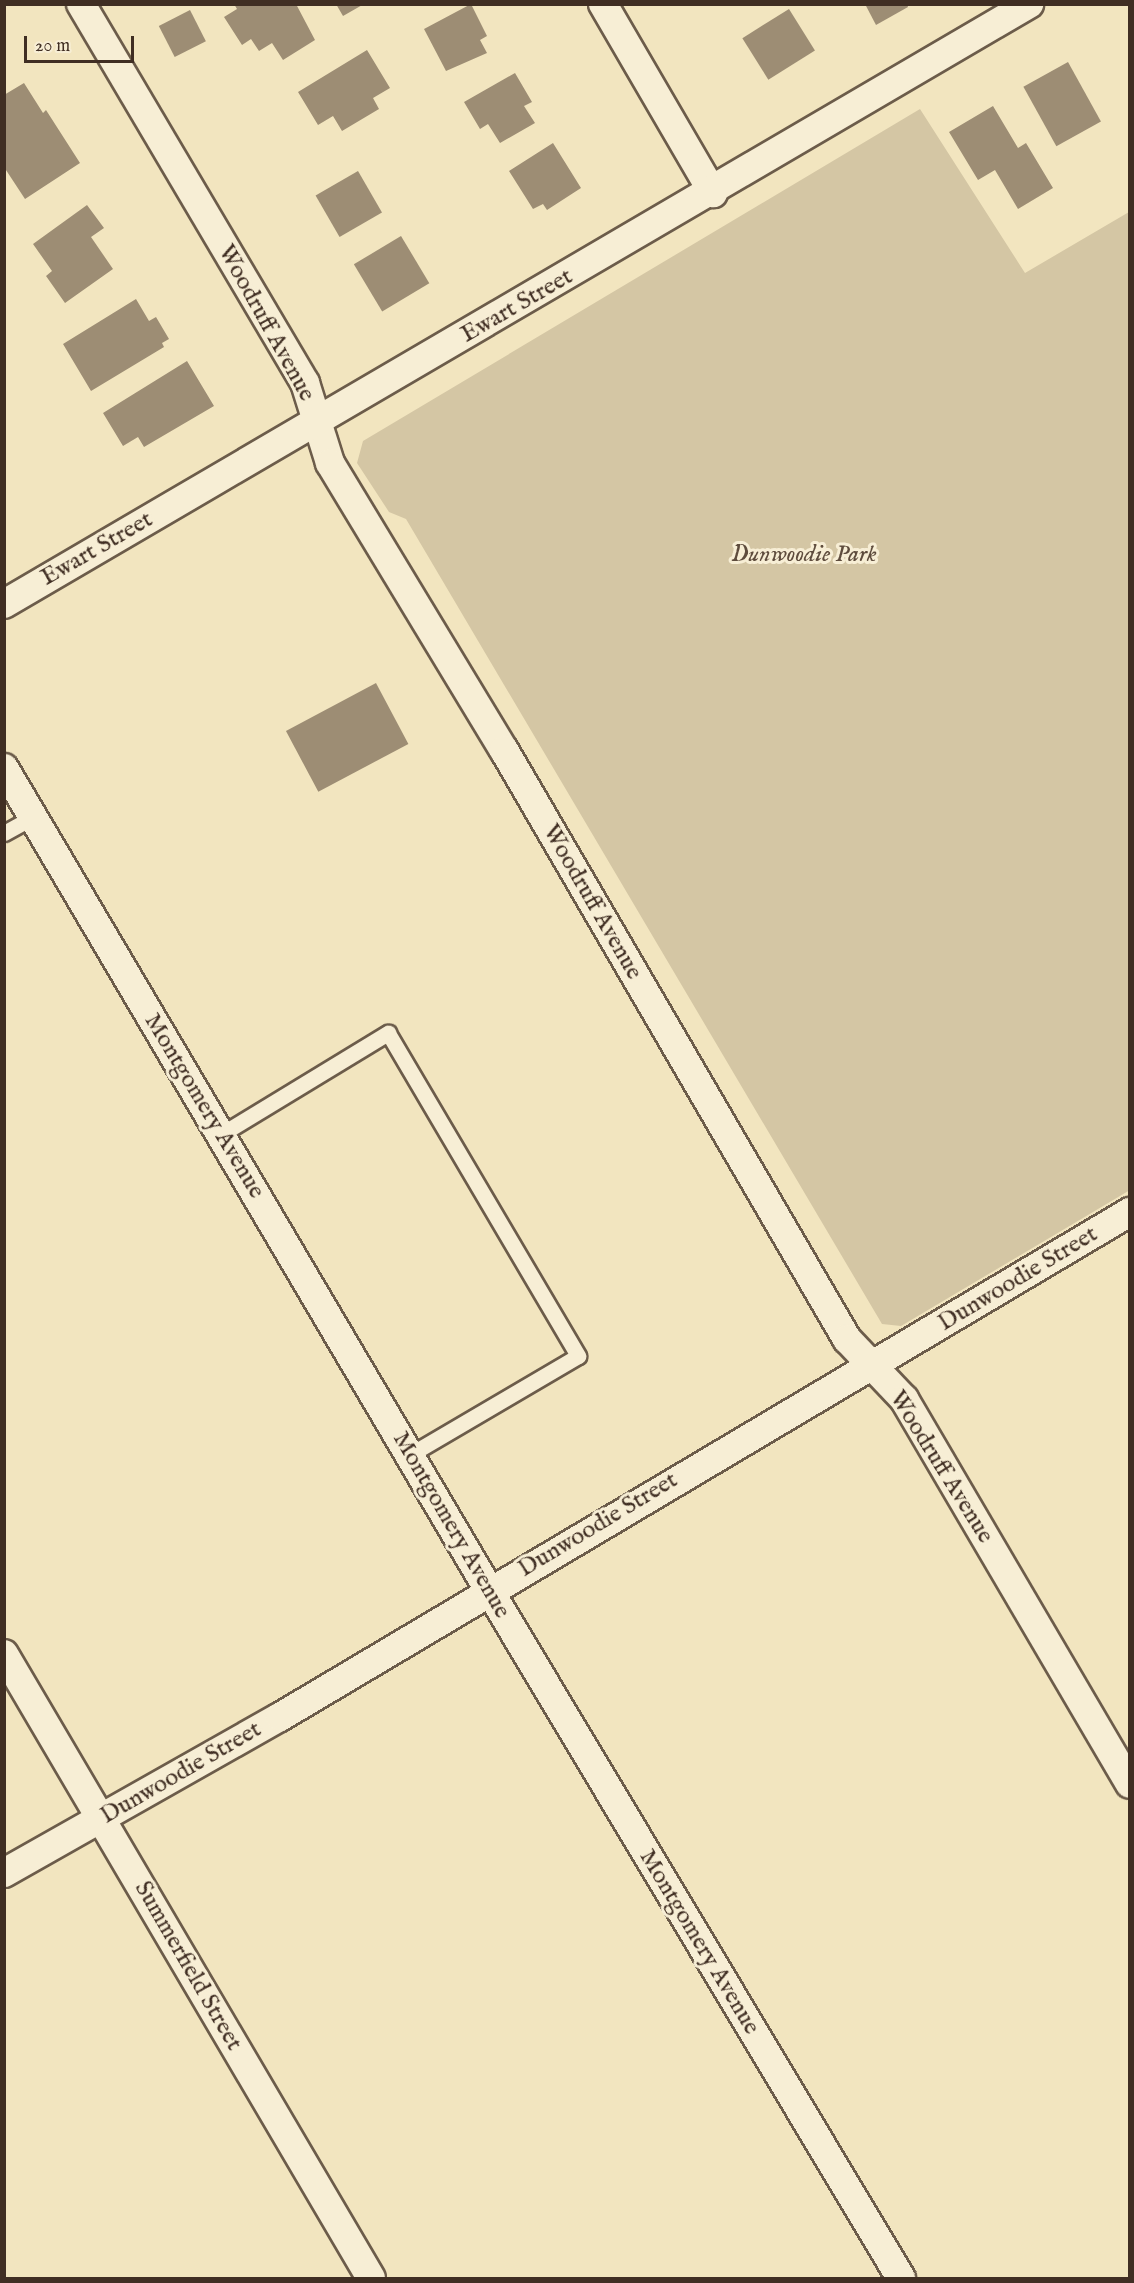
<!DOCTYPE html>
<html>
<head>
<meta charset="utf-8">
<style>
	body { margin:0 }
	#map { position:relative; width:1134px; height:2283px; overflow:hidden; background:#f2e5bf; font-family:"IM FELL English",serif }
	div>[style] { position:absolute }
	.green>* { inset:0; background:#d4c6a4 }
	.building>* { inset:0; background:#9d8d74; transform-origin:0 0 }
	.roads { filter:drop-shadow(2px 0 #6c5c4a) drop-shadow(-2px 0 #6c5c4a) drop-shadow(0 2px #6c5c4a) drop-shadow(0 -2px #6c5c4a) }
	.service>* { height:15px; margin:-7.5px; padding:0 7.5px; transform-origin:7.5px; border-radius:7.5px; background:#f7eed5 }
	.minor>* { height:28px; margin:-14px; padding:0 14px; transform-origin:14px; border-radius:14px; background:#f7eed5 }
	span { translate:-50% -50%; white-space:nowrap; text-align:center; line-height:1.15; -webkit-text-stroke:6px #f7eed5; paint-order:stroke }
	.street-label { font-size:24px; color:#402e23 }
	.park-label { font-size:24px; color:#5e4c3d; font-style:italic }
	.frame { position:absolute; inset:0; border:6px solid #402e23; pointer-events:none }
	.scale { position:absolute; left:24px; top:36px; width:110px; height:27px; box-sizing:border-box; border:3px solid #402e23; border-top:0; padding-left:8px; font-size:18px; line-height:21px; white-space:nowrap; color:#402e23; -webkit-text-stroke:4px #f7eed5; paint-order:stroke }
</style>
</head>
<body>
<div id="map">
	<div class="green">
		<i style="clip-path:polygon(920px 109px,1025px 273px,1129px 212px,1130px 1190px,901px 1326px,882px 1324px,406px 519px,389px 512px,357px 463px,363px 441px)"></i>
	</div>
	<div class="building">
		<i style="clip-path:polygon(234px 4px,296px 4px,315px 40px,283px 60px,272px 43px,259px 51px,251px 39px,242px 45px,224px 17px,237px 9px)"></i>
		<i style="clip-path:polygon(336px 4px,364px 4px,343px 16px)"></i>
		<i style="clip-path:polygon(471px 4px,487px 36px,480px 40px,487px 53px,446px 71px,424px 29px)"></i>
		<i style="clip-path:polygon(865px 4px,907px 4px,908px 7px,876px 25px)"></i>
		<i style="left:789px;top:9px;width:49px;height:55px;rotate:58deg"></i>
		<i style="left:190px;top:10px;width:35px;height:35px;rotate:63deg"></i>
		<i style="clip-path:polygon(367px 50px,390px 88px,373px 98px,379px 109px,342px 131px,333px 116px,318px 125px,298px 92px)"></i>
		<i style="left:1068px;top:62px;width:68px;height:51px;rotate:61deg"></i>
		<i style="clip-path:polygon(515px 73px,532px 102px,524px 106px,535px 123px,500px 143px,488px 124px,480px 129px,464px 102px)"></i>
		<i style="clip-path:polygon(24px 83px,43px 113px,46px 110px,80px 163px,25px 199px,4px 167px,4px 95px)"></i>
		<i style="clip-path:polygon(993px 106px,1018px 148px,1026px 143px,1053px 188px,1018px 209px,995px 170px,978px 180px,949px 132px)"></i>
		<i style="clip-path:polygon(553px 143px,581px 188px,547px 210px,543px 204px,533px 209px,509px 171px)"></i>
		<i style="left:358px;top:171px;width:48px;height:49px;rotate:60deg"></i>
		<i style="clip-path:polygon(87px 205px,104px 228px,91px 237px,113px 269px,65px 303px,46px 276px,52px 271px,33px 244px)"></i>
		<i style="left:401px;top:236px;width:55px;height:55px;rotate:59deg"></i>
		<i style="clip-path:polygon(136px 299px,149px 321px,156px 317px,169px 339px,162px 343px,164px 347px,91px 391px,63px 344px)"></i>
		<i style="clip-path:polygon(187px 361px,214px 406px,144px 447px,138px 437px,123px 446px,103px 413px)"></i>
		<i style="left:376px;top:683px;width:69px;height:102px;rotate:62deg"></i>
	</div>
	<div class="roads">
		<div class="service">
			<i style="left:4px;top:833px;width:33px;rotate:-29deg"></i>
			<i style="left:220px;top:1135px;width:197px;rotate:-31.3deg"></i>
			<i style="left:388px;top:1033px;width:375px;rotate:59.5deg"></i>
			<i style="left:578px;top:1356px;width:196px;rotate:149.6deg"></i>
		</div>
		<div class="minor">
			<i style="left:81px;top:4px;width:440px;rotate:59.4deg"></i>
			<i style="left:305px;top:383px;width:84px;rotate:72.6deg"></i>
			<i style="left:330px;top:463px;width:336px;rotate:58.8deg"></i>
			<i style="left:504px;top:750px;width:682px;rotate:59.79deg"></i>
			<i style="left:847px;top:1339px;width:83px;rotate:46.5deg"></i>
			<i style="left:904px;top:1399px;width:446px;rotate:59.6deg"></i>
			<i style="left:603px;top:4px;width:219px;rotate:59.8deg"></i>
			<i style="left:4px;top:604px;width:1188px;rotate:-30.34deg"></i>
			<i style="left:4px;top:768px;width:954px;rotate:59.46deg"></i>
			<i style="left:489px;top:1590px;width:802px;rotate:59.09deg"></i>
			<i style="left:4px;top:1654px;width:724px;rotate:59.54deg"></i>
			<i style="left:4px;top:1873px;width:317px;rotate:-29.5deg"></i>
			<i style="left:280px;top:1717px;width:989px;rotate:-30.72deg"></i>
		</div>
	</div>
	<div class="street-label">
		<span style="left:517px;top:306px;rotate:-30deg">Ewart Street</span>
		<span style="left:266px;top:323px;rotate:61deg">Woodruff Avenue</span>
		<span style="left:97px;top:549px;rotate:-30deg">Ewart Street</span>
		<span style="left:592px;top:902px;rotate:60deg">Woodruff Avenue</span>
		<span style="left:204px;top:1106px;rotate:59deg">Montgomery Avenue</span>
		<span style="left:1018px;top:1279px;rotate:-31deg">Dunwoodie Street</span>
		<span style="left:941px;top:1467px;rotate:58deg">Woodruff Avenue</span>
		<span style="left:451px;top:1525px;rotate:60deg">Montgomery Avenue</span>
		<span style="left:598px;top:1525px;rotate:-31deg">Dunwoodie Street</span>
		<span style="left:181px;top:1773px;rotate:-30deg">Dunwoodie Street</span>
		<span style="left:699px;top:1942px;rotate:59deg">Montgomery Avenue</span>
		<span style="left:188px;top:1966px;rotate:60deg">Summerfield Street</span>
	</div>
	<div class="park-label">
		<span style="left:804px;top:555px">Dunwoodie Park</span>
	</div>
	<div class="frame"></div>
	<div class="scale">20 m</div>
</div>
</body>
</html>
